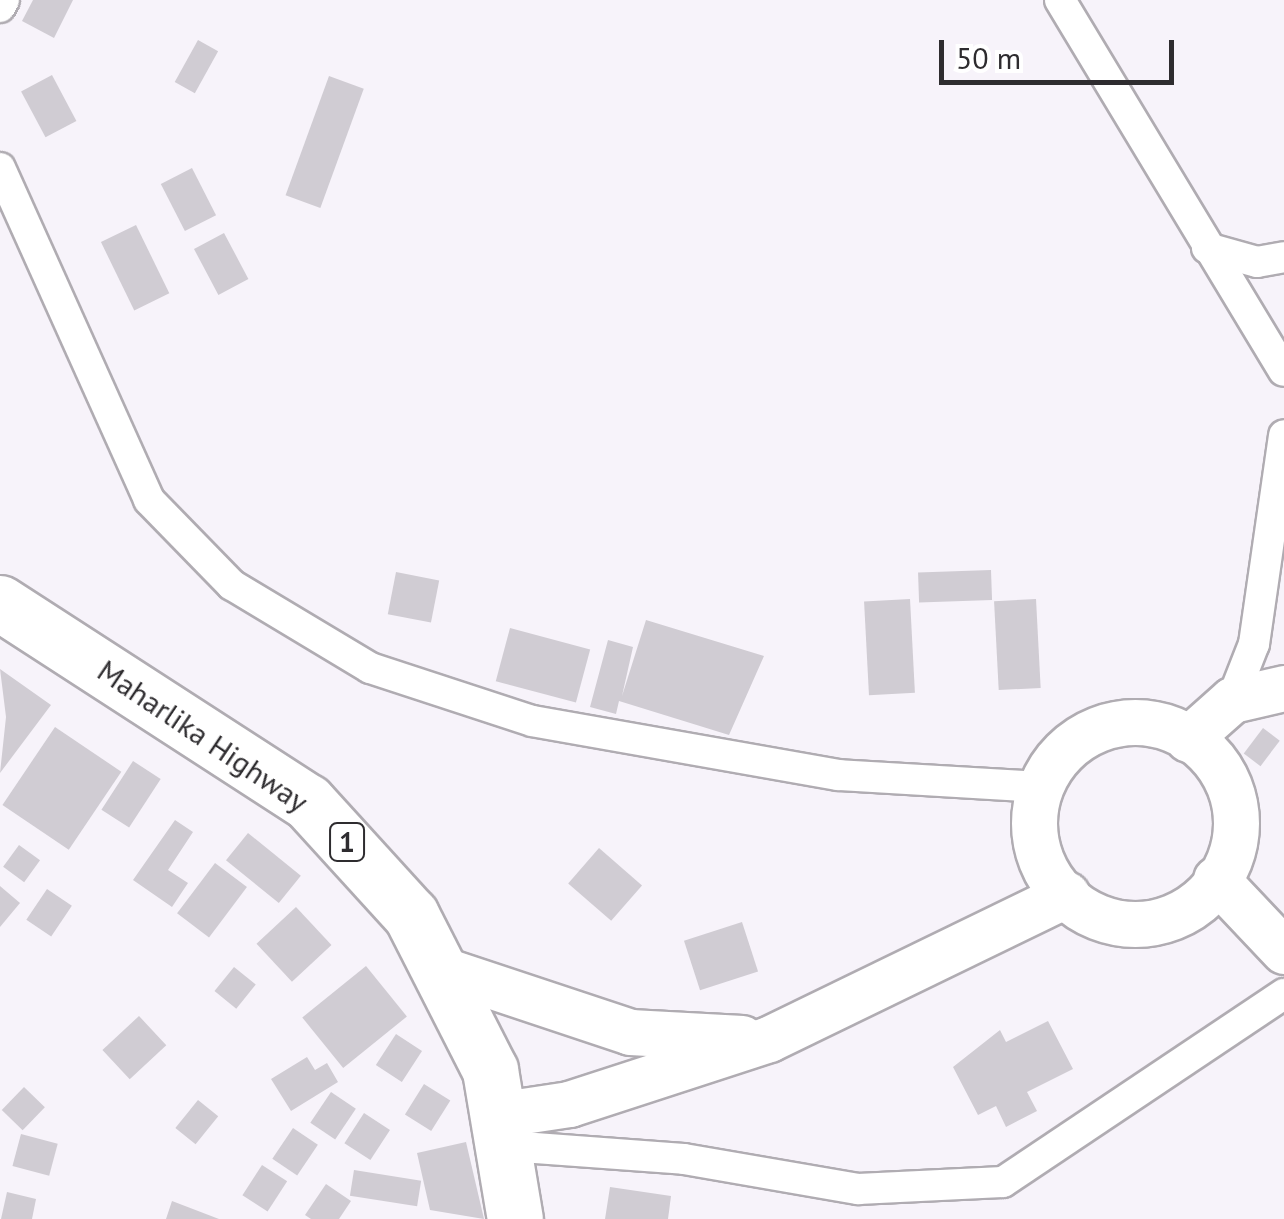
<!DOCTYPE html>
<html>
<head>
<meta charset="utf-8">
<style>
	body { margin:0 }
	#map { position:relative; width:1284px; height:1219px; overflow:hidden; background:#f7f3fa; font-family:"PT Sans",sans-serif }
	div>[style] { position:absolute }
	.building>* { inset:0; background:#d0ccd3; transform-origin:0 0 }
	.roads { filter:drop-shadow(2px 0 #b0acb2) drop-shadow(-2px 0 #b0acb2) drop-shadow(0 2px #b0acb2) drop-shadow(0 -2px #b0acb2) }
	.street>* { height:30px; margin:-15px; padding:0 15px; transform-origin:15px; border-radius:15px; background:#fff }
	.secondary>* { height:45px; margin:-22.5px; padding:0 22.5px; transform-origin:22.5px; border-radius:22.5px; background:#fff }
	.secondary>.ring { margin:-22.5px; padding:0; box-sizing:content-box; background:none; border:45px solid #fff; border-radius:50% }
	.highway>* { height:55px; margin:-27.5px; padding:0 27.5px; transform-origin:27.5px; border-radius:27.5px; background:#fff }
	span { translate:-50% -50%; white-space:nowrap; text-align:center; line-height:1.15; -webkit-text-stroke:10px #fff; paint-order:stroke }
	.shield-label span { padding:2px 8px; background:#fff; border:2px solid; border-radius:8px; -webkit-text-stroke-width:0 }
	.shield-label { font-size:28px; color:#2e2c2f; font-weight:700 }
	.street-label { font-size:30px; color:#2e2c2f }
	.scale { position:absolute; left:939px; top:40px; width:235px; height:45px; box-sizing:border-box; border:5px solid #2e2c2f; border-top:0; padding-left:12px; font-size:30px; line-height:35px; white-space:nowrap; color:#2e2c2f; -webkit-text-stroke:8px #fff; paint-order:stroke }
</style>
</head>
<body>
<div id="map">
	<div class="building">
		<i style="clip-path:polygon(33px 0,73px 0,54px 38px,22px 21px)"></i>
		<i style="left:198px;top:40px;width:23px;height:48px;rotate:29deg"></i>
		<i style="left:52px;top:75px;width:52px;height:35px;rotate:62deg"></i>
		<i style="left:329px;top:76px;width:37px;height:127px;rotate:20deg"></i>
		<i style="left:192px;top:168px;width:53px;height:35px;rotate:63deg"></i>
		<i style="left:136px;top:225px;width:76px;height:39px;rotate:64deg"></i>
		<i style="left:224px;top:233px;width:52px;height:34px;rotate:62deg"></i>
		<i style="left:991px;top:570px;width:30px;height:73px;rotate:88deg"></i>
		<i style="left:396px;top:572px;width:44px;height:43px;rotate:11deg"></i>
		<i style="left:910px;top:599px;width:94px;height:46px;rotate:87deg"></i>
		<i style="left:1036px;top:599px;width:89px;height:42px;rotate:87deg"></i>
		<i style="clip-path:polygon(646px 620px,764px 656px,729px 735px,619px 701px,616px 714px,590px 707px,608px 640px,633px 647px,622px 696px)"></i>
		<i style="left:510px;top:628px;width:83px;height:55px;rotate:15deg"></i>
		<i style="clip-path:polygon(0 669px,51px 705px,0 773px,6px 717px)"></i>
		<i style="left:55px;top:727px;width:80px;height:94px;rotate:34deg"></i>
		<i style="left:1263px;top:728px;width:21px;height:32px;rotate:37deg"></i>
		<i style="left:133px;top:761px;width:33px;height:58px;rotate:33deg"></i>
		<i style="clip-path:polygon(175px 820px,193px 832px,168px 870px,188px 883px,172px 907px,133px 880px)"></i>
		<i style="left:248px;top:833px;width:68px;height:35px;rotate:39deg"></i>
		<i style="left:19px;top:845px;width:26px;height:27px;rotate:36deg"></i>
		<i style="left:599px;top:848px;width:57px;height:47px;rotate:41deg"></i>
		<i style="left:215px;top:863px;width:40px;height:63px;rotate:37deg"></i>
		<i style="clip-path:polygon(0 886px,20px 903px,0 927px)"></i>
		<i style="left:47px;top:889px;width:30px;height:37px;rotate:34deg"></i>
		<i style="left:296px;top:907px;width:52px;height:54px;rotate:47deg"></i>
		<i style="left:742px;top:922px;width:52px;height:61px;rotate:72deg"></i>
		<i style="left:366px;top:966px;width:65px;height:82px;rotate:51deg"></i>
		<i style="left:234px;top:967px;width:28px;height:31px;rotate:39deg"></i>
		<i style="left:139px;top:1016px;width:40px;height:50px;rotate:47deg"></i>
		<i style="clip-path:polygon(1048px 1021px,1073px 1069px,1027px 1092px,1037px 1111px,1006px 1127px,996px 1106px,978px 1115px,953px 1067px,1000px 1030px,1006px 1042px)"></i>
		<i style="left:396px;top:1034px;width:31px;height:37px;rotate:33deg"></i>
		<i style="clip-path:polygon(307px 1057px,315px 1070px,327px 1063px,338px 1082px,291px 1111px,271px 1079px)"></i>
		<i style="left:424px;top:1084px;width:31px;height:36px;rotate:32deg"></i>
		<i style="left:24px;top:1087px;width:29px;height:32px;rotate:44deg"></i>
		<i style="left:331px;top:1092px;width:30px;height:37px;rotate:34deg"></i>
		<i style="left:198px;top:1100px;width:26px;height:36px;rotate:39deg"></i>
		<i style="left:364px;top:1113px;width:31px;height:36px;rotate:33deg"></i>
		<i style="left:293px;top:1128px;width:30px;height:37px;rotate:34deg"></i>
		<i style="left:21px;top:1134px;width:38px;height:33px;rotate:15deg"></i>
		<i style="clip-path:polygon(466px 1142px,484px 1219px,430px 1210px,417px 1153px)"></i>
		<i style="left:262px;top:1165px;width:30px;height:36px;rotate:33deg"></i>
		<i style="left:354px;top:1170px;width:68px;height:26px;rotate:9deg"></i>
		<i style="clip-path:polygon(326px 1184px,351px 1201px,339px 1219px,311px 1219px,305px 1215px)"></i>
		<i style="clip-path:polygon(610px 1187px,671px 1196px,668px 1219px,605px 1219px)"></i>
		<i style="clip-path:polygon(7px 1192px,36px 1199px,32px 1219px,1px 1219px)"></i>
		<i style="clip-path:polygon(172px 1201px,219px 1219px,166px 1219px)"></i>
	</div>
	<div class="roads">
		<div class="street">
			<i style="left:1060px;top:0;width:433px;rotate:58.9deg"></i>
			<i style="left:0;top:7px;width:8px;rotate:-60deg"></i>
			<i style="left:0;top:168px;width:364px;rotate:65.8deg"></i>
			<i style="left:149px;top:500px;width:119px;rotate:45.7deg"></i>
			<i style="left:232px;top:585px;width:161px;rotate:31deg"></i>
			<i style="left:370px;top:668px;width:170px;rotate:18.1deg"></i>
			<i style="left:532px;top:721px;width:311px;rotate:10deg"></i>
			<i style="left:838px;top:775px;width:201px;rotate:3.4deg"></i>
			<i style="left:1207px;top:248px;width:52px;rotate:15.6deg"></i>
			<i style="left:1257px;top:262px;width:27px;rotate:-10deg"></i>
			<i style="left:1232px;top:700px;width:60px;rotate:-68.6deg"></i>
			<i style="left:1254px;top:644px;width:211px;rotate:-81.8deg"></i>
			<i style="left:508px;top:1146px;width:176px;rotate:4.2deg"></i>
			<i style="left:684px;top:1159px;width:177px;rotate:9.8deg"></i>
			<i style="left:858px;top:1189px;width:145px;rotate:-2.8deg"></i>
			<i style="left:1003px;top:1182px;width:338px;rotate:-33.8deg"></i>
		</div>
		<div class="secondary">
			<i class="ring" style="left:1034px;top:722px;width:157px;height:157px"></i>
			<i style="left:1188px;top:739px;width:59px;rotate:-41.6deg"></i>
			<i style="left:1232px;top:700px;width:53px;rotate:-13deg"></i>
			<i style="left:1216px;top:879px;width:99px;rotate:46.6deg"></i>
			<i style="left:447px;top:971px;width:193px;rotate:18.4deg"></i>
			<i style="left:630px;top:1032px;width:112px;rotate:3.1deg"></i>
			<i style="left:503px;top:1114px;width:67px;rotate:-8.6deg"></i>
			<i style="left:569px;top:1104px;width:210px;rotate:-18deg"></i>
			<i style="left:769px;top:1039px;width:331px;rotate:-25.9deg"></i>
		</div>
		<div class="highway">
			<i style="left:0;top:603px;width:367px;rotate:32.9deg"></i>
			<i style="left:308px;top:802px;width:153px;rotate:47.7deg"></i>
			<i style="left:411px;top:915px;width:174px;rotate:63deg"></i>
			<i style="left:490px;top:1070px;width:151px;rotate:80.5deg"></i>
		</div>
	</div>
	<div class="shield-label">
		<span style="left:347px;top:842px">1</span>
	</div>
	<div class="street-label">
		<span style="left:203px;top:736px;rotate:34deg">Maharlika Highway</span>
	</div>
	<div class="scale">50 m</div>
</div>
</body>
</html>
